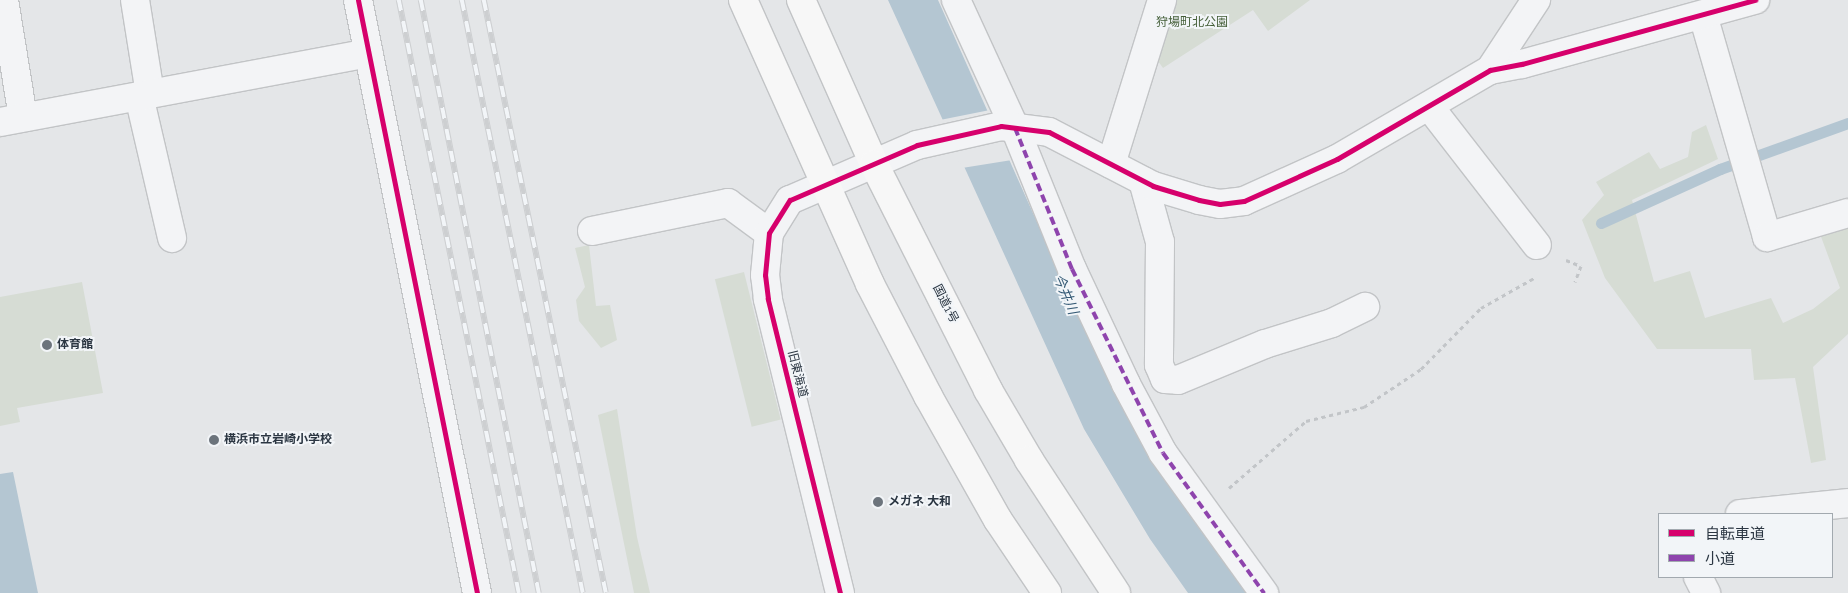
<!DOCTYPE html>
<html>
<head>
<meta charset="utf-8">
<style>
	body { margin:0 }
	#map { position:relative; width:1848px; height:593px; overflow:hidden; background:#e4e6e8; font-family:Raleway,"Noto Sans JP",sans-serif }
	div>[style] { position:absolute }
	.green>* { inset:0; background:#d6dcd4; transform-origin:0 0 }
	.water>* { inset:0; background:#b4c6d2 }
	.pier>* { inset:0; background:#e4e6e8 }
	.stream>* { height:11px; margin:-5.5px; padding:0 5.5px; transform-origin:5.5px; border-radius:5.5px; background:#b4c6d2 }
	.path>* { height:3px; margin-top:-1.5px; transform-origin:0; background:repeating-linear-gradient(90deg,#c2c5c8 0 4px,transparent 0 8px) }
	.roads { filter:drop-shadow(1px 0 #c2c4c6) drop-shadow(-1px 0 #c2c4c6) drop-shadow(0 1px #c2c4c6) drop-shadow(0 -1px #c2c4c6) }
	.minor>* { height:28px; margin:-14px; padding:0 14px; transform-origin:14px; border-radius:14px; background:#f3f4f6 }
	.highway>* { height:28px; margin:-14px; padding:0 14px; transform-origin:14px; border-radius:14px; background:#f7f7f7 }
	.rail>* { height:5.5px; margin-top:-2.75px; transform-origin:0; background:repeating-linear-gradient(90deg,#f2f5f8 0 11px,#cdcfd1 0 22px); box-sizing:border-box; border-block:1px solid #cdcfd1 }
	.quiet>* { height:4px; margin-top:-2px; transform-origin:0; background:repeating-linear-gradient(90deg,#8e44ad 0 8px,transparent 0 12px) }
	.cycleway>* { height:5px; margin:-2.5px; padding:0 2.5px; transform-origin:2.5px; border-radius:2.5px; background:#d6006c }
	.dots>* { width:14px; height:14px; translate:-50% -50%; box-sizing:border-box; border:2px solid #f2f5f8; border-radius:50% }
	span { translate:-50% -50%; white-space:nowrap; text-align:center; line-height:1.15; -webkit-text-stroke:4px #f2f5f8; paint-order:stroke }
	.park-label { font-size:12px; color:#445e38 }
	.street-label { font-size:12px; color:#2b3642 }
	.poi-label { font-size:12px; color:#2b3642; font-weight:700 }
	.left { translate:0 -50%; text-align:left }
	.water-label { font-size:14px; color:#355a75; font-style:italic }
	.legend { position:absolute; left:1658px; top:513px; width:175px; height:65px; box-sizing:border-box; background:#f2f5f8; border:1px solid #a2a9af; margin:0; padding:6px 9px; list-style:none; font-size:15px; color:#2b3642 }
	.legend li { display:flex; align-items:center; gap:10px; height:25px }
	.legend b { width:25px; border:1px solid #a2a9af }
</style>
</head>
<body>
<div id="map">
	<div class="green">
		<i style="clip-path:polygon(1174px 0,1310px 0,1268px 31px,1253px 10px,1163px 68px,1158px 61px)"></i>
		<i style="clip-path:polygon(1706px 125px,1718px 159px,1632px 200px,1654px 282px,1690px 271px,1705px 318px,1771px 298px,1783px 323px,1813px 309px,1840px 288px,1820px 234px,1848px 225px,1848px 334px,1813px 367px,1826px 460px,1811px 463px,1795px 378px,1754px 380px,1751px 349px,1657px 349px,1605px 278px,1582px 220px,1604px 195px,1596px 182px,1649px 152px,1660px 169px,1688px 157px,1692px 132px)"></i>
		<i style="clip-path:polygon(589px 245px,596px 306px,610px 305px,617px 340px,601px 348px,579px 321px,576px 300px,585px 287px,575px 248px)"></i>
		<i style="left:744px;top:272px;width:152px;height:30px;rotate:76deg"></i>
		<i style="clip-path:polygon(82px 282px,103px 393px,17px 408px,20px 422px,0 426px,0 297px)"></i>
		<i style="clip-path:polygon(617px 409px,637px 537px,650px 593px,634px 593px,598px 415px)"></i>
	</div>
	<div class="water">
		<i style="clip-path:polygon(888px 0,938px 0,1098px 359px,1180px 502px,1246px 593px,1188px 593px,1150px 539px,1084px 429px)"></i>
		<i style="clip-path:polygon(13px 472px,38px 593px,0 593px,0 474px)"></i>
	</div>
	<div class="pier">
		<i style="clip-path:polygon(990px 110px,1012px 160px,962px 168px,940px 120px)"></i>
	</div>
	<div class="stream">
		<i style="left:1601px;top:223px;width:131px;rotate:-24.4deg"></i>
		<i style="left:1720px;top:169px;width:136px;rotate:-19.8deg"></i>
	</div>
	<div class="path">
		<i style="left:1566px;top:260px;width:16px;rotate:22deg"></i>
		<i style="left:1581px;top:266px;width:17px;rotate:111deg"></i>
		<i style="left:1229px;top:488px;width:102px;rotate:-41deg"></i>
		<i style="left:1306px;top:421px;width:60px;rotate:-13.6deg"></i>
		<i style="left:1364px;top:407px;width:69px;rotate:-33.7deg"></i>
		<i style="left:1421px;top:369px;width:86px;rotate:-45.5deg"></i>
		<i style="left:1481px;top:308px;width:61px;rotate:-29.5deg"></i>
	</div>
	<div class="roads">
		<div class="minor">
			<i style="left:4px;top:0;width:119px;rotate:80.8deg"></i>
			<i style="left:135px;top:0;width:95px;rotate:80.9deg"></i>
			<i style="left:358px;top:0;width:605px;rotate:78.65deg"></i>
			<i style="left:956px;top:0;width:141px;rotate:65.3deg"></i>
			<i style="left:1015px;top:128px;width:152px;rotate:68deg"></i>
			<i style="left:1072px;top:269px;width:127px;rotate:64.8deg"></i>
			<i style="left:1126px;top:384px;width:78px;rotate:61.8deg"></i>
			<i style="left:1163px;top:453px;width:173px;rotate:54.2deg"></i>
			<i style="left:1703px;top:15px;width:231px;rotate:73.9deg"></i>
			<i style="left:1767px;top:237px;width:84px;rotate:-16.5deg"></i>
			<i style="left:1490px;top:70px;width:84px;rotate:-56.7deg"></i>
			<i style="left:139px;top:96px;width:146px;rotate:76.9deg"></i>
			<i style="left:1429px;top:106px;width:176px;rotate:52.2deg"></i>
			<i style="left:0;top:122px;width:375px;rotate:-10.6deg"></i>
			<i style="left:1111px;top:164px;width:172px;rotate:-72.7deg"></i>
			<i style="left:1143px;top:181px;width:63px;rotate:74.4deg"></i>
			<i style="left:1160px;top:242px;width:123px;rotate:90.5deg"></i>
			<i style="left:1159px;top:365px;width:15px;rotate:67deg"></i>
			<i style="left:1165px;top:379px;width:13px;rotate:4deg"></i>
			<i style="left:1178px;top:380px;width:94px;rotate:-22.5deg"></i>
			<i style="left:1265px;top:344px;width:70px;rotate:-17.4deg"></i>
			<i style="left:1332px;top:323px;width:37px;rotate:-26deg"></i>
			<i style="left:592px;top:231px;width:139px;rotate:-11.6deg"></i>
			<i style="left:728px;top:203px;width:51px;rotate:36.2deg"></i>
			<i style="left:1740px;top:514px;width:109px;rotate:-5.8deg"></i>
			<i style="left:1698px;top:577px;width:18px;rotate:63deg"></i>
			<i style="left:840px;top:593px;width:303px;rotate:-103.8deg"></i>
			<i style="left:768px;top:299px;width:24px;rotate:-97deg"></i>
			<i style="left:765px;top:275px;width:42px;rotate:-84.6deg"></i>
			<i style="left:769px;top:233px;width:39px;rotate:-58deg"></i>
			<i style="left:790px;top:200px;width:138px;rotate:-23.4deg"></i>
			<i style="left:917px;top:145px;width:86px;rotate:-12.7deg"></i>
			<i style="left:1001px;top:126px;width:48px;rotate:7.1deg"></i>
			<i style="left:1049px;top:132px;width:117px;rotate:27.4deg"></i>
			<i style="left:1153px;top:186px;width:48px;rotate:16.9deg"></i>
			<i style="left:1199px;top:200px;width:21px;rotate:11deg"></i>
			<i style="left:1220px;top:204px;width:24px;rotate:-7deg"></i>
			<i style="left:1244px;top:201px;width:102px;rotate:-24.3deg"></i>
			<i style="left:1337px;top:159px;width:177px;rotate:-30.2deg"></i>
			<i style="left:1490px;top:70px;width:33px;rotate:-11deg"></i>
			<i style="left:1522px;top:64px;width:242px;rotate:-15.4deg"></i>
		</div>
		<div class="highway">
			<i style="left:743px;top:0;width:311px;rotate:65.9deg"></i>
			<i style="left:870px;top:284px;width:126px;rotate:62.6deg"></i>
			<i style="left:928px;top:396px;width:142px;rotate:60.6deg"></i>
			<i style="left:998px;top:520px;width:88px;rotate:56.1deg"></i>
			<i style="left:801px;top:0;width:180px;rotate:66deg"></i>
			<i style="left:874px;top:164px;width:253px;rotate:63.2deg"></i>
			<i style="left:988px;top:390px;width:81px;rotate:59.6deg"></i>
			<i style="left:1029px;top:460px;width:159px;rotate:56.8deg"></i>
		</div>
	</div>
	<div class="rail">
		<i style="left:399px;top:0;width:605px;rotate:78.56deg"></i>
		<i style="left:421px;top:0;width:605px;rotate:78.75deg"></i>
		<i style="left:462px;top:0;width:605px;rotate:78.47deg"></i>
		<i style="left:484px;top:0;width:605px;rotate:78.37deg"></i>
	</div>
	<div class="quiet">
		<i style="left:1015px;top:128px;width:152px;rotate:68deg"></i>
		<i style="left:1072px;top:269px;width:205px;rotate:63.7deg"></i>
		<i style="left:1163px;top:453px;width:173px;rotate:54.2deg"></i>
	</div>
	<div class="cycleway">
		<i style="left:358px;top:0;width:605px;rotate:78.65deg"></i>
		<i style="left:840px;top:593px;width:303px;rotate:-103.8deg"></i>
		<i style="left:768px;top:299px;width:24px;rotate:-97deg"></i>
		<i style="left:765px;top:275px;width:42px;rotate:-84.6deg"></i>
		<i style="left:769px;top:233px;width:39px;rotate:-58deg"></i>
		<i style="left:790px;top:200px;width:138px;rotate:-23.4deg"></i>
		<i style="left:917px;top:145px;width:86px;rotate:-12.7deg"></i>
		<i style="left:1001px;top:126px;width:48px;rotate:7.1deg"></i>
		<i style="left:1049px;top:132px;width:117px;rotate:27.4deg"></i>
		<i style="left:1153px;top:186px;width:48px;rotate:16.9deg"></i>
		<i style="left:1199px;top:200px;width:21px;rotate:11deg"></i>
		<i style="left:1220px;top:204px;width:24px;rotate:-7deg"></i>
		<i style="left:1244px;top:201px;width:102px;rotate:-24.3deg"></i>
		<i style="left:1337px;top:159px;width:177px;rotate:-30.2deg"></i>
		<i style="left:1490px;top:70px;width:33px;rotate:-11deg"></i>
		<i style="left:1522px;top:64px;width:242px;rotate:-15.4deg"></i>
	</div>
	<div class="dots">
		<i style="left:47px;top:345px;background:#6c747c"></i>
		<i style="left:214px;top:440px;background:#6c747c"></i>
		<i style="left:878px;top:502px;background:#6c747c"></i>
	</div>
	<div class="park-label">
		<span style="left:1192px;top:23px">狩場町北公園</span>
	</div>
	<div class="street-label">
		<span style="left:945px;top:304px;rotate:63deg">国道1号</span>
		<span style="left:797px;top:374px;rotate:76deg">旧東海道</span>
	</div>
	<div class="poi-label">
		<span class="left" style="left:57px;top:345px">体育館</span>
		<span class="left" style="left:224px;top:440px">横浜市立岩崎小学校</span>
		<span class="left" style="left:888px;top:502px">メガネ 大和</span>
	</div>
	<div class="water-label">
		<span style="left:1066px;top:294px;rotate:67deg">今井川</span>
	</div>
	<ul class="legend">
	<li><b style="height:6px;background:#d6006c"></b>自転車道</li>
	<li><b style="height:6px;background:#8e44ad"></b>小道</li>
	</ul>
</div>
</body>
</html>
